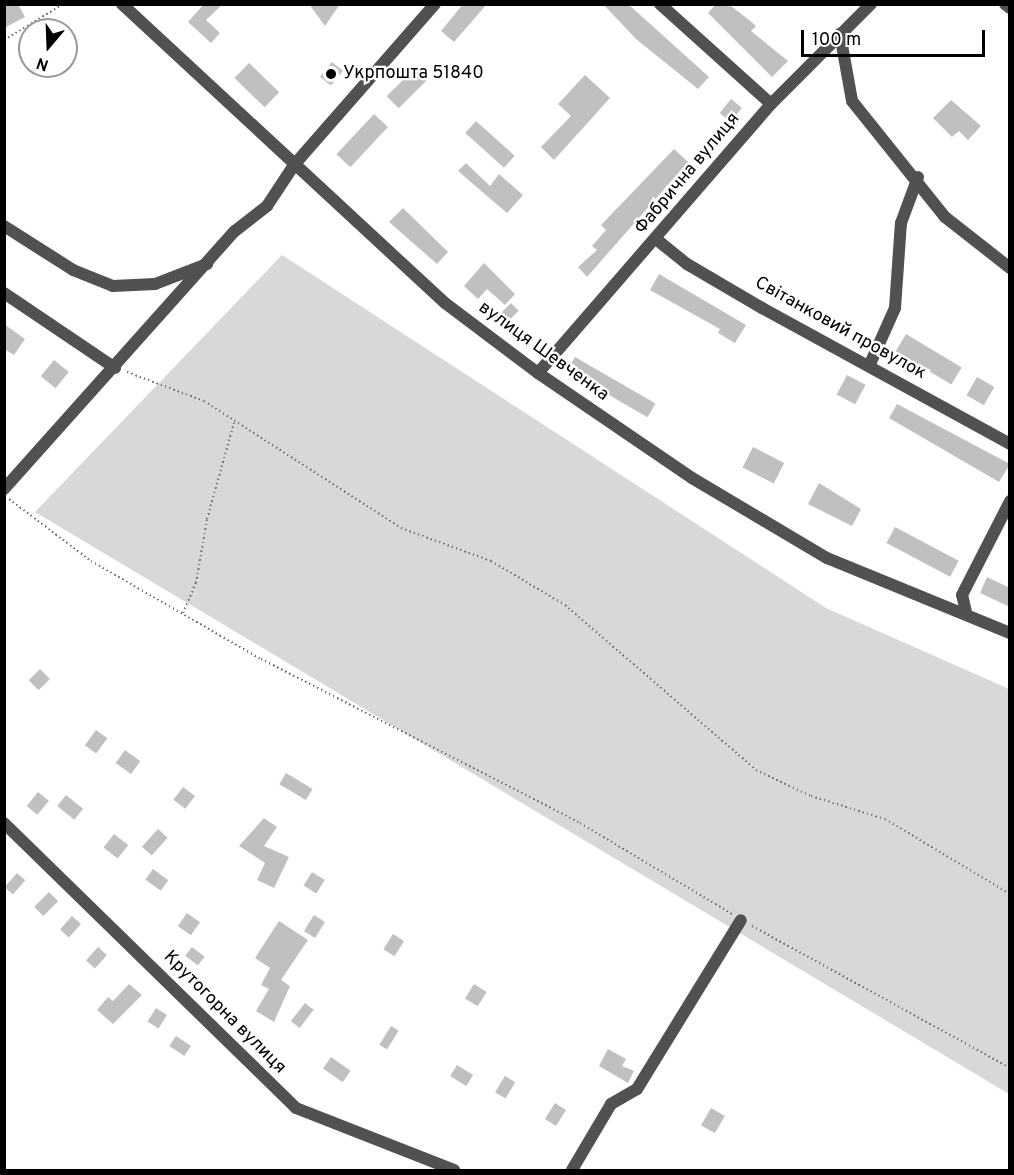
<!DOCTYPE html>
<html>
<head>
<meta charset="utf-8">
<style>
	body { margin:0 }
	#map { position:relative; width:1014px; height:1175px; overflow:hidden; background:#fff; font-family:Overpass,sans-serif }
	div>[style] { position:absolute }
	.green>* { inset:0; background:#d8d8d8 }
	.building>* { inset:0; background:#c0c0c0; transform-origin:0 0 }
	.path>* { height:2px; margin-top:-1px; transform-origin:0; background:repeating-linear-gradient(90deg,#737373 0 1.5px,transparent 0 4.5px) }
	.minor>* { height:12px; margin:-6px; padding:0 6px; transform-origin:6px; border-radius:6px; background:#515151 }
	.dots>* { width:16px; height:16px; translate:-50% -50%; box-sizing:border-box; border:3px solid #fff; border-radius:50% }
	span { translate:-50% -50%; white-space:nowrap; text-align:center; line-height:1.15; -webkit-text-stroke:4.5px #fff; paint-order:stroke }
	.poi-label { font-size:18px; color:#000 }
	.left { translate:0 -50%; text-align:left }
	.street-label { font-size:18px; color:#000 }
	.frame { position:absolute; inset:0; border:6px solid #000; pointer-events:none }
	.north { position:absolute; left:18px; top:18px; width:60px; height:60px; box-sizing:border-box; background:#fff; border:2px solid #999; border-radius:50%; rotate:199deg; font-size:16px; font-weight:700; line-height:24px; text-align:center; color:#000 }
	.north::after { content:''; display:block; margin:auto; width:21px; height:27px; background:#000; clip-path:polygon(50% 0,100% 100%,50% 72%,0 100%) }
	.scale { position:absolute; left:801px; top:30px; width:184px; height:27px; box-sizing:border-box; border:3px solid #000; border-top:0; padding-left:8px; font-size:18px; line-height:21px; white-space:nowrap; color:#000; -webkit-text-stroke:4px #fff; paint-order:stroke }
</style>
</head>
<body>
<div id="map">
	<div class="green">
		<i style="clip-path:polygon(282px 255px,826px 608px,1009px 689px,1009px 1094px,35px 512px)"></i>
	</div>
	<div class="building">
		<i style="clip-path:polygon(4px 4px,18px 4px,25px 17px,4px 28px)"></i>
		<i style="clip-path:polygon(204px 4px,223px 4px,206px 20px,220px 33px,211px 43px,188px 22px)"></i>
		<i style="clip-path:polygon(309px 4px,340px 4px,325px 26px)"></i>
		<i style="clip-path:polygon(463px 4px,487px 4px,454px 42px,441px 31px)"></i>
		<i style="clip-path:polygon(603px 4px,628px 4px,709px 77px,698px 89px,636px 39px)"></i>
		<i style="clip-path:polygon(716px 4px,728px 4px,748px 19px,756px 26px,751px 31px,788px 61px,772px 77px,708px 13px)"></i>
		<i style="left:332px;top:62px;width:14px;height:19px;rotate:39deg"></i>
		<i style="left:249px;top:63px;width:42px;height:21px;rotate:44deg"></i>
		<i style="left:415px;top:68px;width:17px;height:40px;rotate:45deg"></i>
		<i style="clip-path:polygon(585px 75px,610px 98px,554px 160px,541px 147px,571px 116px,558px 104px)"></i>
		<i style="left:731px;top:99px;width:14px;height:18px;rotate:39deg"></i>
		<i style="clip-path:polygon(951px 100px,981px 126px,968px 140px,959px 131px,952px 137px,933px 118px)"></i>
		<i style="left:374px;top:114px;width:19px;height:55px;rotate:43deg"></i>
		<i style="left:476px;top:121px;width:52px;height:16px;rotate:42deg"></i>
		<i style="clip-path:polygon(674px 149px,688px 162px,587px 277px,578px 267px,597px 250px,592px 246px,606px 230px,601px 225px)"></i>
		<i style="clip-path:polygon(466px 163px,490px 186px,499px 174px,523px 195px,507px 213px,458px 171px)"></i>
		<i style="clip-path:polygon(403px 208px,448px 252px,437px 264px,389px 222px)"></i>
		<i style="clip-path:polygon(484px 263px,515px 294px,505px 305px,487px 289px,478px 299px,464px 286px)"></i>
		<i style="clip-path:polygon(659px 274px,746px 325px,735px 343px,718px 333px,720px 329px,650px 290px)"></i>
		<i style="left:511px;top:303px;width:11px;height:18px;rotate:45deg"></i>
		<i style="clip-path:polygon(4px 324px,25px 339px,14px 355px,4px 349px)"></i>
		<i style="left:906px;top:334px;width:65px;height:20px;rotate:31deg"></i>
		<i style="left:575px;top:357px;width:93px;height:16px;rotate:30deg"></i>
		<i style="left:54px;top:360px;width:19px;height:21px;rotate:39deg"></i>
		<i style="left:847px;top:375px;width:21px;height:22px;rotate:28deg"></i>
		<i style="left:977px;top:377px;width:20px;height:21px;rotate:30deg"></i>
		<i style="clip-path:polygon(897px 404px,1010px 464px,999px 482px,889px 418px)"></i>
		<i style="left:753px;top:447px;width:35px;height:23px;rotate:27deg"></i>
		<i style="clip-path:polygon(819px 483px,861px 509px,852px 526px,808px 504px)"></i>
		<i style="left:895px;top:527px;width:72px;height:18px;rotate:28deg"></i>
		<i style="clip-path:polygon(987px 577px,1010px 588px,1010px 607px,980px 593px)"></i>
		<i style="left:40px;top:669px;width:14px;height:16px;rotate:45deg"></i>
		<i style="left:96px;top:730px;width:14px;height:19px;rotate:36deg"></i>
		<i style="left:125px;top:750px;width:19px;height:16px;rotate:36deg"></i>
		<i style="left:286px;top:773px;width:31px;height:13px;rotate:31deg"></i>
		<i style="left:183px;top:787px;width:15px;height:16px;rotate:37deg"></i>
		<i style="left:38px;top:792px;width:14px;height:18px;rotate:39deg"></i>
		<i style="left:66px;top:795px;width:22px;height:14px;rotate:39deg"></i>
		<i style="clip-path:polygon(264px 818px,277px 827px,264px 846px,289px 857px,274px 888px,257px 880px,265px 863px,239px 846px)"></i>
		<i style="left:158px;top:829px;width:13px;height:24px;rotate:42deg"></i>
		<i style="left:114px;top:834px;width:18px;height:17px;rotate:38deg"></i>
		<i style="left:153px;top:869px;width:19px;height:13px;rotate:36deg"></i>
		<i style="left:312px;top:872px;width:15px;height:16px;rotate:32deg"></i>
		<i style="left:17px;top:873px;width:11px;height:19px;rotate:41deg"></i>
		<i style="left:49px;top:892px;width:13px;height:21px;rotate:45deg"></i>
		<i style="left:187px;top:913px;width:16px;height:16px;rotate:35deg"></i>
		<i style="left:314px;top:915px;width:13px;height:19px;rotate:32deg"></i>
		<i style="left:72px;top:916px;width:12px;height:18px;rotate:42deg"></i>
		<i style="clip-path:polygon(279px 921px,308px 940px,281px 980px,290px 986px,274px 1022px,256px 1011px,269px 989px,261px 985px,270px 968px,255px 958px)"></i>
		<i style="left:393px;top:934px;width:13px;height:18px;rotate:32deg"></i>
		<i style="left:98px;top:947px;width:12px;height:18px;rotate:42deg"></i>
		<i style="left:192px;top:947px;width:16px;height:11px;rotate:38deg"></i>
		<i style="clip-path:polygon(129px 984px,142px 995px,113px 1024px,97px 1010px,108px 997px,113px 1001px)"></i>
		<i style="left:474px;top:984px;width:15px;height:17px;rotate:32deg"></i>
		<i style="left:305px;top:1003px;width:11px;height:23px;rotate:38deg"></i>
		<i style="left:156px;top:1008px;width:13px;height:16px;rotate:32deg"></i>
		<i style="left:391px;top:1026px;width:9px;height:22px;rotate:32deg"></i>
		<i style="left:176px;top:1036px;width:18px;height:12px;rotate:34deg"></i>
		<i style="clip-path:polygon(608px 1049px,626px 1059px,622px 1066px,634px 1071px,628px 1083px,599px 1066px)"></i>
		<i style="left:331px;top:1057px;width:24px;height:14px;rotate:35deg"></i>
		<i style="left:457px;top:1065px;width:19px;height:13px;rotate:32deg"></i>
		<i style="left:505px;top:1076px;width:12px;height:19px;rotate:31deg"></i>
		<i style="left:555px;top:1103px;width:13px;height:19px;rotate:32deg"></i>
		<i style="left:711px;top:1108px;width:16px;height:20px;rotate:30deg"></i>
	</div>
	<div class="path">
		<i style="left:4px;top:40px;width:69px;rotate:-31.4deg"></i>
		<i style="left:127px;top:372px;width:82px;rotate:20.6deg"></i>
		<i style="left:204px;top:401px;width:234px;rotate:32.8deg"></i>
		<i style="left:401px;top:528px;width:96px;rotate:20.1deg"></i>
		<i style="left:491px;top:561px;width:86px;rotate:30.7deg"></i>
		<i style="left:565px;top:605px;width:252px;rotate:40.8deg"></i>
		<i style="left:756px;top:770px;width:61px;rotate:25.3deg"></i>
		<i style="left:811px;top:796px;width:77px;rotate:17.3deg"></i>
		<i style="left:885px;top:819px;width:146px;rotate:31deg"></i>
		<i style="left:9px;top:499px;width:103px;rotate:37.1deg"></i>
		<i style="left:91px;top:561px;width:196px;rotate:30deg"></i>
		<i style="left:261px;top:659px;width:359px;rotate:27.2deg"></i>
		<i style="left:580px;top:823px;width:177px;rotate:30.9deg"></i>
		<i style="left:183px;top:613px;width:33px;rotate:-67deg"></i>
		<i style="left:196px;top:583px;width:65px;rotate:-80.2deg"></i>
		<i style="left:207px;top:519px;width:100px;rotate:-74.3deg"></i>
		<i style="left:752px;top:926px;width:294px;rotate:28.8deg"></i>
	</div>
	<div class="minor">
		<i style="left:122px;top:4px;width:440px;rotate:42.8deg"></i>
		<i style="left:445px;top:303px;width:116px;rotate:37deg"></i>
		<i style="left:538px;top:373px;width:186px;rotate:34.3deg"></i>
		<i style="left:692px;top:478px;width:157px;rotate:30.7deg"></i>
		<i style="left:827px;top:558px;width:198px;rotate:22.3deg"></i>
		<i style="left:660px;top:4px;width:149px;rotate:42deg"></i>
		<i style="left:1005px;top:4px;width:6px;rotate:39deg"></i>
		<i style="left:840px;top:34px;width:68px;rotate:79.8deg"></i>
		<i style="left:852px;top:101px;width:149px;rotate:51.3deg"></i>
		<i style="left:945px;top:217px;width:83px;rotate:38.1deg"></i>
		<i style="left:4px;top:226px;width:82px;rotate:32.5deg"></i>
		<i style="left:73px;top:270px;width:43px;rotate:21.8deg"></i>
		<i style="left:113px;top:286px;width:42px;rotate:-2.7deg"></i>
		<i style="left:155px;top:284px;width:56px;rotate:-21deg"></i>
		<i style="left:656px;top:239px;width:40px;rotate:39deg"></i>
		<i style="left:687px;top:264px;width:87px;rotate:30.4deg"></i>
		<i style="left:762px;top:308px;width:283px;rotate:28.7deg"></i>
		<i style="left:4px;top:293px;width:134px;rotate:34deg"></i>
		<i style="left:870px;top:364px;width:61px;rotate:-65.9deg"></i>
		<i style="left:895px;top:308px;width:85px;rotate:-86deg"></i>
		<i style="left:901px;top:223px;width:49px;rotate:-69.7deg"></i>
		<i style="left:538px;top:373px;width:356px;rotate:-49.1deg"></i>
		<i style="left:771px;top:104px;width:141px;rotate:-45deg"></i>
		<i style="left:4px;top:489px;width:346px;rotate:-48.2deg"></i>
		<i style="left:235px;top:231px;width:41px;rotate:-38deg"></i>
		<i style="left:267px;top:206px;width:49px;rotate:-56.6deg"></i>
		<i style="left:294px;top:165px;width:214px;rotate:-48.8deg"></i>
		<i style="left:966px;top:612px;width:17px;rotate:-103deg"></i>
		<i style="left:962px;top:595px;width:106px;rotate:-62.9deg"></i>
		<i style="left:4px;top:823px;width:408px;rotate:44.3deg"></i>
		<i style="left:296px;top:1108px;width:170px;rotate:21.4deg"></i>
		<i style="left:572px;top:1170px;width:77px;rotate:-59.4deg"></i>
		<i style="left:611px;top:1104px;width:30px;rotate:-30deg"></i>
		<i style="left:637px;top:1089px;width:198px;rotate:-58.4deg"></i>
	</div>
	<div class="dots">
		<i style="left:331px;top:74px;background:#000"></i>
	</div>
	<div class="poi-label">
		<span class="left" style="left:343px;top:74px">Укрпошта 51840</span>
	</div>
	<div class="street-label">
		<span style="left:688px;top:174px;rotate:-50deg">Фабрична вулиця</span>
		<span style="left:840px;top:329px;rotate:29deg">Світанковий провулок</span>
		<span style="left:543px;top:352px;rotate:36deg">вулиця Шевченка</span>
		<span style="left:224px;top:1013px;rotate:45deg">Крутогорна вулиця</span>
	</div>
	<div class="frame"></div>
	<div class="north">N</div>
	<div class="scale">100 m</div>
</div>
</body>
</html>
